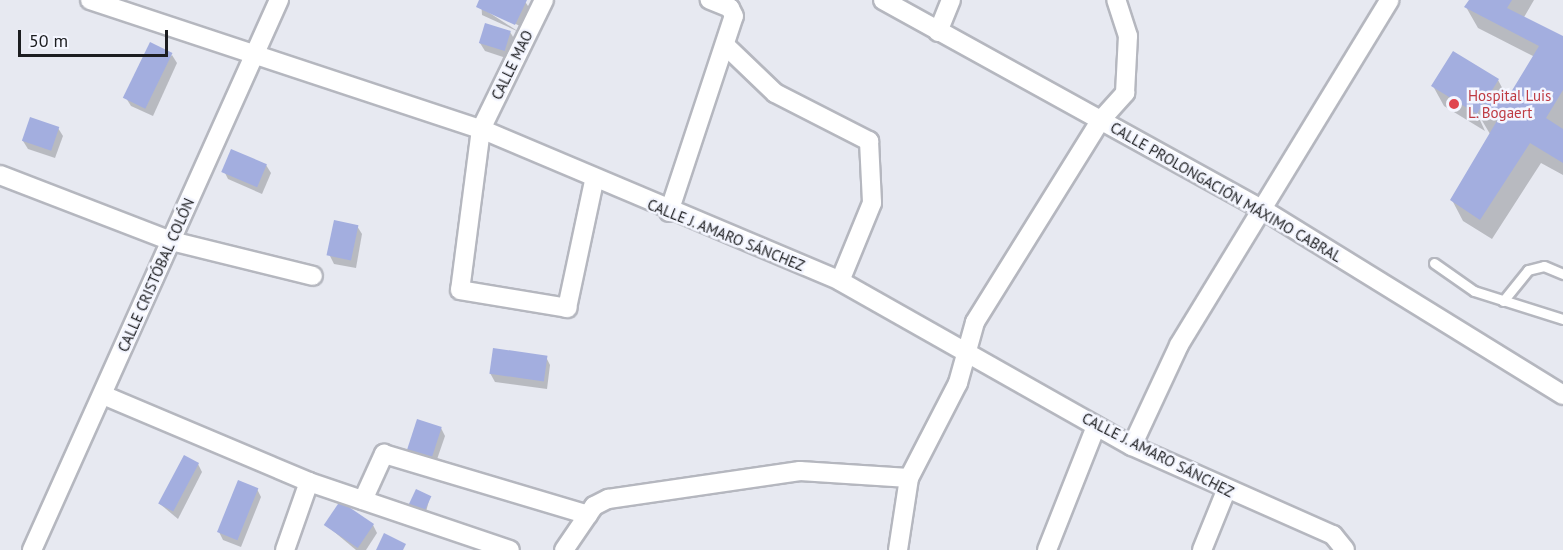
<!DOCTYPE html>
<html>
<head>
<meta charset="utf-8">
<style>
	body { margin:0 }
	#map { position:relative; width:1563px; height:550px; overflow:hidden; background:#e7e9f1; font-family:"PT Sans",sans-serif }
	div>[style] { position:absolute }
	.shadow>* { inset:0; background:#0003 }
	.building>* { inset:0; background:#a3aedf; transform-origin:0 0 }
	.roads { filter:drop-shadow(2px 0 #b5b7bf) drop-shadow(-2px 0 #b5b7bf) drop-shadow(0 2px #b5b7bf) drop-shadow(0 -2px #b5b7bf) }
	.service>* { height:9px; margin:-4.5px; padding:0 4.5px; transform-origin:4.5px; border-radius:4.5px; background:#fff }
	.minor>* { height:18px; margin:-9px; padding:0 9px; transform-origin:9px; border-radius:9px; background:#fff }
	.dots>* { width:16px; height:16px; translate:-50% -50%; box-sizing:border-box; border:3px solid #f4f6ff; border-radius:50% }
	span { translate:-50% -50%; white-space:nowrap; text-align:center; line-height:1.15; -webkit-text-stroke:5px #f4f6ff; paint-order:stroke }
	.street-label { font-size:15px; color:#1c1d20 }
	.health-label { font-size:15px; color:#be3a42 }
	.left { translate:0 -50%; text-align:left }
	.scale { position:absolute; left:18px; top:30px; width:150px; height:27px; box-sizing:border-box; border:3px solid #1c1d20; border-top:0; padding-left:8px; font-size:18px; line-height:21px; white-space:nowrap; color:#1c1d20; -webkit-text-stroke:4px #f4f6ff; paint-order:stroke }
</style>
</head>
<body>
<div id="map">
	<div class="shadow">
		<i style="clip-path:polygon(481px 0,524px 0,530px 9px,522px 27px,482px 8px,519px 32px,482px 15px)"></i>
		<i style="clip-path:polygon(1470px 0,1534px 0,1523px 19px,1563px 39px,1563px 175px,1541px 163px,1492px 239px,1463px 221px,1452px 200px,1490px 134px,1474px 107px,1485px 131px,1444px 106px,1433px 86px,1498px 80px,1508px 99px,1535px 57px,1478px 28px,1466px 7px)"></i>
		<i style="clip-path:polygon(510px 32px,515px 40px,509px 59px,485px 51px,480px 43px)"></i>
		<i style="clip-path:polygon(172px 55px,177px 63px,153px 116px,131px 106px,126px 98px)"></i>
		<i style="clip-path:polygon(58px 128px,63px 136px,55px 158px,28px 149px,23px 141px)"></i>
		<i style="clip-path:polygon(266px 165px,271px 173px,262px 194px,228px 179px,224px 171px)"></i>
		<i style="clip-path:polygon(357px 226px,362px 234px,356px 268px,334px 264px,330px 256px)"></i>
		<i style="clip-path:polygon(546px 357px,550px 365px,547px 389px,495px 382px,490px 373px)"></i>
		<i style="clip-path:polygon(418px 421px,441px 428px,445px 436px,433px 471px)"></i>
		<i style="clip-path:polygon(198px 464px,202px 472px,178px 519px,160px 504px)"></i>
		<i style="clip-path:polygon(257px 489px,261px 497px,241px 547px,223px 540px,219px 532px)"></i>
		<i style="clip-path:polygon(430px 497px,424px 519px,411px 514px)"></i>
		<i style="clip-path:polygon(326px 525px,373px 525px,377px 533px,366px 550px,356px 550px)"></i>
	</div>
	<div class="building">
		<i style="clip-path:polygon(479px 0,527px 0,515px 25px,476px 7px)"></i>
		<i style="clip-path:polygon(1469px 0,1512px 0,1507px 8px,1563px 36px,1563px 90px,1546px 118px,1563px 129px,1563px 163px,1530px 143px,1480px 220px,1450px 200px,1501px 114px,1483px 103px,1477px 114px,1431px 86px,1453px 51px,1499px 79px,1491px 92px,1505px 102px,1539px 46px,1464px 7px)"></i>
		<i style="left:485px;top:23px;width:27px;height:21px;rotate:17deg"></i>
		<i style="left:150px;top:42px;width:25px;height:62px;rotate:26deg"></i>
		<i style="left:30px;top:117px;width:31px;height:25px;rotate:19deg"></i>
		<i style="left:231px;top:149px;width:39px;height:25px;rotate:23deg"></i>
		<i style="left:334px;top:220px;width:25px;height:36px;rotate:12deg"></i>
		<i style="left:493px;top:348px;width:55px;height:26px;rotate:8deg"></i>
		<i style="left:417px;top:419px;width:26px;height:38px;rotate:18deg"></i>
		<i style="left:184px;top:455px;width:17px;height:55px;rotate:28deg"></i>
		<i style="left:238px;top:480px;width:22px;height:56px;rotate:22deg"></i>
		<i style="left:416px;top:489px;width:17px;height:23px;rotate:25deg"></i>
		<i style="left:340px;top:501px;width:41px;height:29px;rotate:34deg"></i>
		<i style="clip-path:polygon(384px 533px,406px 544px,403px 550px,376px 550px)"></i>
	</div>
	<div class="roads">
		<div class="service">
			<i style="left:1434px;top:263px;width:49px;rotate:35deg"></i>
			<i style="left:1474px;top:291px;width:93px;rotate:17.5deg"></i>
			<i style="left:1503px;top:301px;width:40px;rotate:-51deg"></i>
			<i style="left:1528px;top:270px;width:16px;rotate:-14deg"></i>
			<i style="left:1544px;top:266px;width:21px;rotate:23deg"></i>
		</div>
		<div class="minor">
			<i style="left:90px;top:0;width:412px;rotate:18.3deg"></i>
			<i style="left:481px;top:129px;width:390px;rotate:22.9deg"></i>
			<i style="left:840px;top:281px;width:335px;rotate:29.5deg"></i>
			<i style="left:1132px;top:446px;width:220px;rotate:23.9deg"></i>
			<i style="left:1333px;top:535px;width:19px;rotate:51deg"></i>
			<i style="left:544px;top:0;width:144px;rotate:116deg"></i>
			<i style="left:481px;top:129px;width:162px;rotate:97.4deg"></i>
			<i style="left:460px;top:290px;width:109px;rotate:9.5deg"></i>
			<i style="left:567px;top:308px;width:130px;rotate:-78deg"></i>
			<i style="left:883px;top:0;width:433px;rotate:28.9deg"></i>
			<i style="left:1262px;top:209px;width:354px;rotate:31.7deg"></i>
			<i style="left:938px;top:32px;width:35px;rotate:-68deg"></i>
			<i style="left:725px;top:45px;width:69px;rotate:43.8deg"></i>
			<i style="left:775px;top:93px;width:106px;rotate:27.1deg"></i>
			<i style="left:869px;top:141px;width:62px;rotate:87.2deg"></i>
			<i style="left:872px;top:203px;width:84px;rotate:112.3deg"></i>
			<i style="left:0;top:175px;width:183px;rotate:21.1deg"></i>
			<i style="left:171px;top:241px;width:146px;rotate:13.8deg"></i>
			<i style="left:669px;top:212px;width:206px;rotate:-71.7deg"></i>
			<i style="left:734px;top:16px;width:9px;rotate:-117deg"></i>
			<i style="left:730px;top:8px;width:22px;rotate:-158deg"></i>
			<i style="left:103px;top:395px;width:224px;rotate:22.9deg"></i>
			<i style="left:309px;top:482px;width:212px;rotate:18.7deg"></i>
			<i style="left:1132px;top:446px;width:111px;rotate:-65deg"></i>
			<i style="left:1179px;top:345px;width:404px;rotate:-58.6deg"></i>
			<i style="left:363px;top:500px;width:51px;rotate:-65.5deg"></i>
			<i style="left:384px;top:454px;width:213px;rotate:16.6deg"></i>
			<i style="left:32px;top:550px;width:603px;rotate:-65.82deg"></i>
			<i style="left:285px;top:550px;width:72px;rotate:-70.6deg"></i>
			<i style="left:564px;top:550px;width:53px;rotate:-55.7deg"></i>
			<i style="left:594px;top:506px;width:16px;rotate:-27deg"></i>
			<i style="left:608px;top:499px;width:194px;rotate:-8.3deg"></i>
			<i style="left:800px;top:471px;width:109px;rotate:3.7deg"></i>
			<i style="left:898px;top:550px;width:73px;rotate:-81.3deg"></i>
			<i style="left:909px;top:478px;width:107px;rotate:-62.7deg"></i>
			<i style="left:958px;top:383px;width:63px;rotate:-74.4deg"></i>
			<i style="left:975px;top:322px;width:237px;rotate:-58.1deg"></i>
			<i style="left:1100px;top:121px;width:38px;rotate:-48deg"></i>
			<i style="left:1125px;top:93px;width:57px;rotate:-87deg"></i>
			<i style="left:1128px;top:36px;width:38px;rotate:-108deg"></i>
			<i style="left:1047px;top:550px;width:133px;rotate:-68.4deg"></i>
			<i style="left:1202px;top:550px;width:64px;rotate:-67.9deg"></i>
		</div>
	</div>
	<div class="dots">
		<i style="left:1454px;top:104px;background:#e0444e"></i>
	</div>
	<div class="street-label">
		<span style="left:512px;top:65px;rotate:-64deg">CALLE MAO</span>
		<span style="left:1226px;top:192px;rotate:30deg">CALLE PROLONGACIÓN MÁXIMO CABRAL</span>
		<span style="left:726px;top:235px;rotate:22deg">CALLE J. AMARO SÁNCHEZ</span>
		<span style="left:156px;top:275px;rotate:-66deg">CALLE CRISTÓBAL COLÓN</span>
		<span style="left:1158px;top:455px;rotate:27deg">CALLE J. AMARO SÁNCHEZ</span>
	</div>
	<div class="health-label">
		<span class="left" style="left:1468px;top:104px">Hospital Luis<br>L. Bogaert</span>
	</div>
	<div class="scale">50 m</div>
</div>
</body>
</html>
